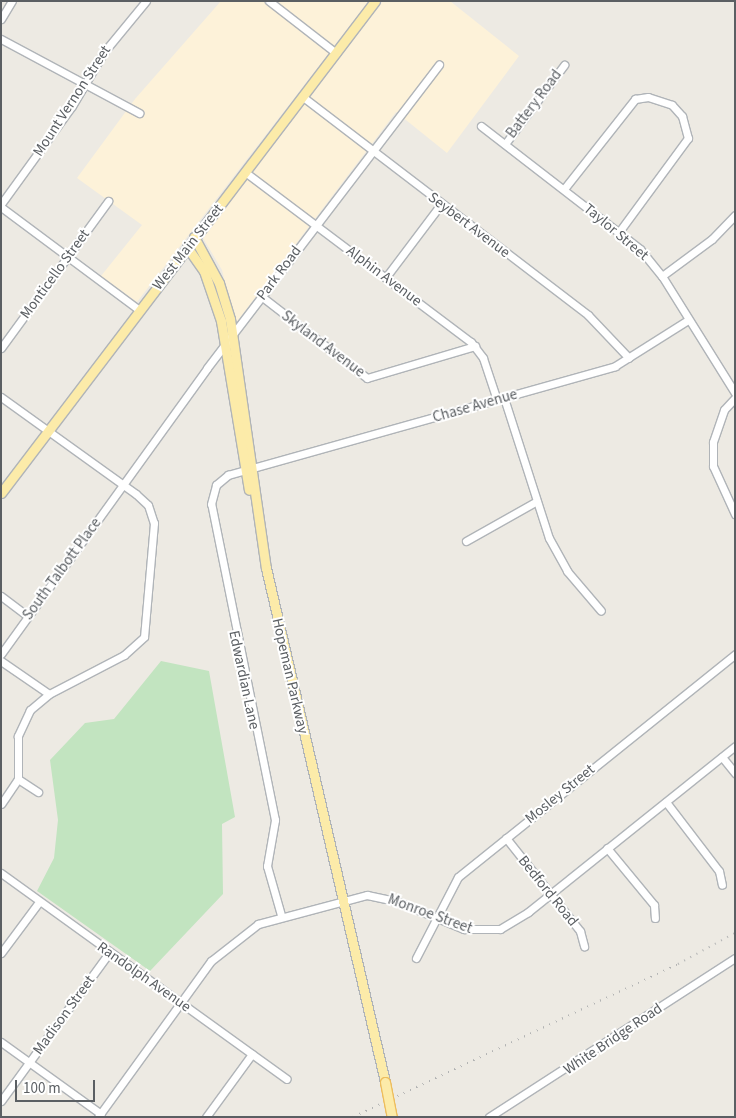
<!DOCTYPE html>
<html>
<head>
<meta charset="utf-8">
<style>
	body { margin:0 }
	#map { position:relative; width:736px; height:1118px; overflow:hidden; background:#edeae3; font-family:"Source Sans 3",sans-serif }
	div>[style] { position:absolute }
	.commercial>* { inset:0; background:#fdf2d9 }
	.green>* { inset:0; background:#c2e4c0 }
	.roads { filter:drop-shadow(1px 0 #b0b4b8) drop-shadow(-1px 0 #b0b4b8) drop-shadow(0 1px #b0b4b8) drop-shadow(0 -1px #b0b4b8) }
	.minor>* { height:7px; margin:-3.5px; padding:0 3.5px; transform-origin:3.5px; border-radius:3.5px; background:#fff }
	.major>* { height:9px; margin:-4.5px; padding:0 4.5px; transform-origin:4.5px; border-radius:4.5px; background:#fceba9 }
	.rail>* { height:2px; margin-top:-1px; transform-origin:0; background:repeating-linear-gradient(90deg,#b2b3b3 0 1px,transparent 0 7px) }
	.bridges { filter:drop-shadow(1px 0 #edbd5d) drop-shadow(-1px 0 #edbd5d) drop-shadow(0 1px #edbd5d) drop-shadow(0 -1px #edbd5d) }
	.major-bridge>* { height:9px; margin:-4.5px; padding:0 4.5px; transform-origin:4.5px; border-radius:4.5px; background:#fceba9 }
	span { translate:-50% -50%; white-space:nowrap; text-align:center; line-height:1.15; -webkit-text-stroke:4px #fff; paint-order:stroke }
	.street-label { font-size:15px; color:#5b5f63 }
	.frame { position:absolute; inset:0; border:2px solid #5b5f63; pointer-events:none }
	.scale { position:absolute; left:15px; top:1080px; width:80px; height:22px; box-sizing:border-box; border:2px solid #5b5f63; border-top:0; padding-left:6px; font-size:15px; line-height:18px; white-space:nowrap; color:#5b5f63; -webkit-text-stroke:4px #fff; paint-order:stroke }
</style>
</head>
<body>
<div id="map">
	<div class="commercial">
		<i style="clip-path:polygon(221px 1px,369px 1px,137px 302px,101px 276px,142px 225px,77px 178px,135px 99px)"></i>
		<i style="clip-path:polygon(383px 1px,450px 1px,519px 56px,447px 153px,396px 112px,235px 324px,222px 270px,203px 238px)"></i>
	</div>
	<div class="green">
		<i style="clip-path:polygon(161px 661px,209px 671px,235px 817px,222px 824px,223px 894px,150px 971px,37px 891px,54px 858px,58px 820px,50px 760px,85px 723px,114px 719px)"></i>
	</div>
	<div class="roads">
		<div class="minor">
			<i style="left:269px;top:1px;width:85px;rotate:37.8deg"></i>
			<i style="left:1px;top:19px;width:21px;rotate:-59deg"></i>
			<i style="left:1px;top:39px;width:157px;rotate:28.2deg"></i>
			<i style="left:303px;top:97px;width:359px;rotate:37.4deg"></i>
			<i style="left:588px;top:315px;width:59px;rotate:46.4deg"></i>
			<i style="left:481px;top:126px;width:201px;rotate:37.7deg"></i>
			<i style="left:640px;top:249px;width:35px;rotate:51deg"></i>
			<i style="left:662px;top:276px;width:138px;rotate:58deg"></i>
			<i style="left:505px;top:144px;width:99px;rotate:-53.2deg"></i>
			<i style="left:245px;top:172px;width:283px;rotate:37deg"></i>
			<i style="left:471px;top:342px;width:20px;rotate:53deg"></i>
			<i style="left:483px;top:358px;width:44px;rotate:71.6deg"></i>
			<i style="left:564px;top:189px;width:115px;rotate:-51.7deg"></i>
			<i style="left:635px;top:99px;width:13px;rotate:-9deg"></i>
			<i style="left:648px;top:97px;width:25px;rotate:18deg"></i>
			<i style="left:672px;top:105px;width:15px;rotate:48deg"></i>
			<i style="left:682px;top:116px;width:23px;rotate:75deg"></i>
			<i style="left:688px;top:138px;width:117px;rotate:126.3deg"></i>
			<i style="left:1px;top:204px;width:121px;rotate:-54.1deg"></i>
			<i style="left:72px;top:106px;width:63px;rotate:-59.3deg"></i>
			<i style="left:104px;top:52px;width:66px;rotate:-50.5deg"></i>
			<i style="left:1px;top:207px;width:172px;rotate:36.7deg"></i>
			<i style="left:662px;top:276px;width:62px;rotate:-36.5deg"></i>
			<i style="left:712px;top:239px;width:33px;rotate:-46deg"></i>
			<i style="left:386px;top:277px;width:91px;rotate:-53deg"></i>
			<i style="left:261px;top:296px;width:134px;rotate:37.7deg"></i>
			<i style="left:367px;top:378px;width:113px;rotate:-16.5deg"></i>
			<i style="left:1px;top:348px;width:182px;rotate:-53.9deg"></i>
			<i style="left:1px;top:397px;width:166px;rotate:35.7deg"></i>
			<i style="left:136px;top:494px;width:16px;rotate:43deg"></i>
			<i style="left:148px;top:505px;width:19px;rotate:72deg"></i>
			<i style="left:154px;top:523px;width:114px;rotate:95deg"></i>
			<i style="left:144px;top:637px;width:27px;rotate:138deg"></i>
			<i style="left:124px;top:655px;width:85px;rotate:152.5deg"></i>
			<i style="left:49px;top:694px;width:25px;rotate:140deg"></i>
			<i style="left:30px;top:710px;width:29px;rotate:115deg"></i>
			<i style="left:18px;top:736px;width:43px;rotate:90deg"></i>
			<i style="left:18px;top:779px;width:30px;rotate:124deg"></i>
			<i style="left:504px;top:398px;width:147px;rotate:72.2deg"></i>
			<i style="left:549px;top:538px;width:38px;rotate:61deg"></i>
			<i style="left:567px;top:571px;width:52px;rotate:49.6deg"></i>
			<i style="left:735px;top:398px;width:16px;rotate:133deg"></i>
			<i style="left:724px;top:410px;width:34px;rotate:109deg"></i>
			<i style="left:713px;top:442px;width:24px;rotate:90deg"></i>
			<i style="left:713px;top:466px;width:53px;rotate:65.4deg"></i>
			<i style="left:466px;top:541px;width:81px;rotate:-29.4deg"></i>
			<i style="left:1px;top:596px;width:34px;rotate:37deg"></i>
			<i style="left:1px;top:654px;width:352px;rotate:-54.2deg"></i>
			<i style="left:207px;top:368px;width:382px;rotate:-52.6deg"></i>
			<i style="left:1px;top:661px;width:58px;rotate:34.5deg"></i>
			<i style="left:722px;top:757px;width:21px;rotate:51deg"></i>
			<i style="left:18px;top:779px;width:24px;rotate:33deg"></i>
			<i style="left:666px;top:802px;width:87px;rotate:52.5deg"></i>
			<i style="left:719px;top:871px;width:14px;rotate:78deg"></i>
			<i style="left:506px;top:838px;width:119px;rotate:51.5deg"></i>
			<i style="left:580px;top:931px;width:16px;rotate:75deg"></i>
			<i style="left:607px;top:848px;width:74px;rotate:50.5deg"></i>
			<i style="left:654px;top:905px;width:13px;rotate:86deg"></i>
			<i style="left:1px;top:873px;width:352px;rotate:35.8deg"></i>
			<i style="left:281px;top:915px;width:51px;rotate:-105.9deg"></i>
			<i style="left:267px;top:866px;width:47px;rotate:-80.1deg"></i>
			<i style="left:275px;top:820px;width:322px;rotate:-101.4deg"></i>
			<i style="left:211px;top:504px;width:20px;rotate:-75deg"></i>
			<i style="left:216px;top:485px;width:16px;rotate:-40deg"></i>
			<i style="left:228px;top:475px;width:402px;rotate:-15.7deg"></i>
			<i style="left:615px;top:366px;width:86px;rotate:-32.2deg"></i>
			<i style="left:1px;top:953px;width:64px;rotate:-53.3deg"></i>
			<i style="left:416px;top:958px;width:91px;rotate:-62.6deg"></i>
			<i style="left:458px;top:877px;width:356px;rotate:-38.8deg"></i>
			<i style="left:1px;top:1042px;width:123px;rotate:35.8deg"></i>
			<i style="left:1px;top:1101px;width:183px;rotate:-53.9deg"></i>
			<i style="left:98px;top:1117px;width:193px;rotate:-54.1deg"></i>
			<i style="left:211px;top:961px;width:60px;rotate:-38.2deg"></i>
			<i style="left:258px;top:924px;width:113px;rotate:-14.9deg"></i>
			<i style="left:367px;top:895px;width:30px;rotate:12deg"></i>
			<i style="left:396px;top:901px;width:74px;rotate:22.4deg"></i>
			<i style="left:464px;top:929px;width:36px"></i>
			<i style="left:500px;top:929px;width:33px;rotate:-31deg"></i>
			<i style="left:528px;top:912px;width:265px;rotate:-38.7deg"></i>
			<i style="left:206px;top:1117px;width:78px;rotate:-53.9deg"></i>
			<i style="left:489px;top:1117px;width:293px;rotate:-32.9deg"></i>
		</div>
		<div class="major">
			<i style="left:194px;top:237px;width:52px;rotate:61.5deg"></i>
			<i style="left:219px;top:283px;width:38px;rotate:73deg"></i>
			<i style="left:230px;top:319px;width:252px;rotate:81.8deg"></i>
			<i style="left:266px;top:568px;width:528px;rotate:76.96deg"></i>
			<i style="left:187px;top:247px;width:29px;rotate:55deg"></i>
			<i style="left:204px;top:271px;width:53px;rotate:71.2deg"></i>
			<i style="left:221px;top:321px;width:171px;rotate:80.6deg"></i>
			<i style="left:1px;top:493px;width:618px;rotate:-52.76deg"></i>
		</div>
	</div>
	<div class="rail">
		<i style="left:353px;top:1117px;width:359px;rotate:-25.2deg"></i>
		<i style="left:678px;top:964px;width:65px;rotate:-28.5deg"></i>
	</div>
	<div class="bridges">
		<div class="major-bridge">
			<i style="left:385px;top:1082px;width:36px;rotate:79deg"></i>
		</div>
	</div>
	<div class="street-label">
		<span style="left:72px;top:101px;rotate:-57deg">Mount Vernon Street</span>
		<span style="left:534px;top:104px;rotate:-53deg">Battery Road</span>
		<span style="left:469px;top:225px;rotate:37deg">Seybert Avenue</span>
		<span style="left:616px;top:232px;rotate:40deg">Taylor Street</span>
		<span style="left:188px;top:247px;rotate:-52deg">West Main Street</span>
		<span style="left:279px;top:273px;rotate:-53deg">Park Road</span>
		<span style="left:55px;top:274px;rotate:-54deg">Monticello Street</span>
		<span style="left:384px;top:276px;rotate:37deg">Alphin Avenue</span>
		<span style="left:323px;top:344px;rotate:37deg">Skyland Avenue</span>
		<span style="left:475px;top:406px;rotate:-16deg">Chase Avenue</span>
		<span style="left:62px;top:569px;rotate:-54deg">South Talbott Place</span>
		<span style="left:290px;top:676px;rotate:77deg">Hopeman Parkway</span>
		<span style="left:244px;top:680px;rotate:78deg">Edwardian Lane</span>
		<span style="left:560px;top:794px;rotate:-39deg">Mosley Street</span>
		<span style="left:548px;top:891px;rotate:51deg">Bedford Road</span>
		<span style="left:430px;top:914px;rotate:20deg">Monroe Street</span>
		<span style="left:144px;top:977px;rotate:35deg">Randolph Avenue</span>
		<span style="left:64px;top:1015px;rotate:-54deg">Madison Street</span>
		<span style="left:613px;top:1039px;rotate:-34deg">White Bridge Road</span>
	</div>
	<div class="frame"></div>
	<div class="scale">100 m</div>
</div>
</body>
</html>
